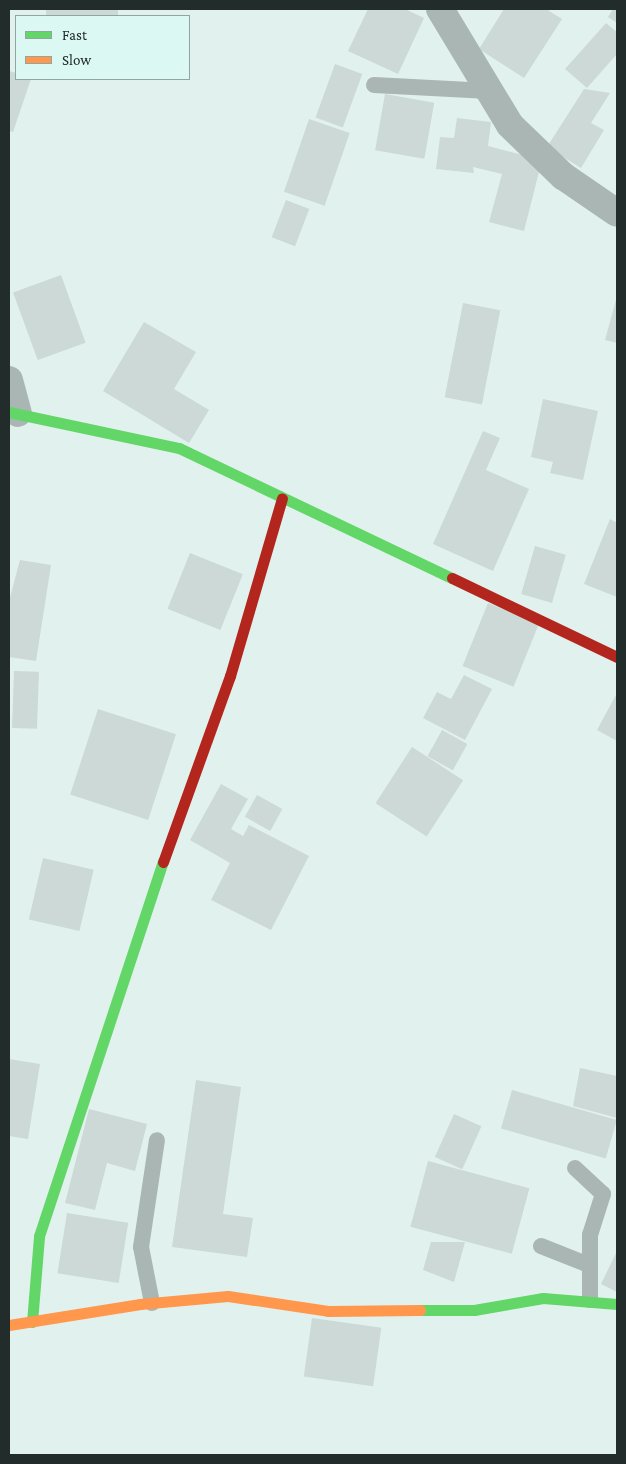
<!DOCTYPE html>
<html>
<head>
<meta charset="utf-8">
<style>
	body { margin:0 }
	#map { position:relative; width:626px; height:1464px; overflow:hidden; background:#e1f2ee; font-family:"Crimson Pro",serif }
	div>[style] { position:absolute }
	.building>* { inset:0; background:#ccd9d6; transform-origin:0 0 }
	.lane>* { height:16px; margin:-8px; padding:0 8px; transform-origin:8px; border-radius:8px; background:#aab6b4 }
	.street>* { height:28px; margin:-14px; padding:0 14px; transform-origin:14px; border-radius:14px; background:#aab6b4 }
	.fast>* { height:11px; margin:-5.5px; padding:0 5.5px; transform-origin:5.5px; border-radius:5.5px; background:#63d668 }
	.slow>* { height:11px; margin:-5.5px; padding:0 5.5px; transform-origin:5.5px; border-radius:5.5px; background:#ff974d }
	.jam>* { height:11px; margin:-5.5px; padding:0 5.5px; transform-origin:5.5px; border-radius:5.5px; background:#b3261e }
	span { translate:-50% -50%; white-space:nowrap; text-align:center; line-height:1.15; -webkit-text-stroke:4px #dbf8f2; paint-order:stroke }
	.frame { position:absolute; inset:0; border:10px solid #222c2a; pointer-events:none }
	.legend { position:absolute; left:15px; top:15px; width:175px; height:65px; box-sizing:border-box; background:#dbf8f2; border:1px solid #91a6a2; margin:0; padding:6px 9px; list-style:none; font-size:15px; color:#222c2a }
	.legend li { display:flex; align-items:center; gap:10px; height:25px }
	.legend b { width:25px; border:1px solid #91a6a2 }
</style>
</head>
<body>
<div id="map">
	<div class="building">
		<i style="left:46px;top:9px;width:72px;height:7px"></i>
		<i style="clip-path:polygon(368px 9px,405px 9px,424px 18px,398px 74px,348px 51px)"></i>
		<i style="clip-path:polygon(504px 9px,546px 9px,562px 19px,524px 78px,479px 49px)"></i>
		<i style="clip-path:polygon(613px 9px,617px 9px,617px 23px,608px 17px)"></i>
		<i style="clip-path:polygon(606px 23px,617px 32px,617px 54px,587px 88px,565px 69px)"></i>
		<i style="left:335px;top:64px;width:29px;height:57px;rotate:20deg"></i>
		<i style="clip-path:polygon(9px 71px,16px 73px,16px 79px,31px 79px,13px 132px,9px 131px)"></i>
		<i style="clip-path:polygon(584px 89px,610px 93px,591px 123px,604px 130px,581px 168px,547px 147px)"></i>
		<i style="left:385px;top:94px;width:50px;height:57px;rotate:10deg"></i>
		<i style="clip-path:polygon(457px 118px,491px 122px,488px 146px,542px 160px,524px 231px,489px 222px,502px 174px,473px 167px,474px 173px,436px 169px,440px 137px,454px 138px)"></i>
		<i style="left:309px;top:119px;width:43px;height:77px;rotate:19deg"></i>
		<i style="left:286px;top:200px;width:25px;height:40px;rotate:21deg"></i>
		<i style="left:61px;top:275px;width:72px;height:51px;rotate:70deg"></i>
		<i style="clip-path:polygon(617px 296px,617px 343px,605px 340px)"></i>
		<i style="left:463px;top:303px;width:38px;height:96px;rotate:11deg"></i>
		<i style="clip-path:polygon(144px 322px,196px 352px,174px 389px,209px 410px,189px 443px,103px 391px)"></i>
		<i style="clip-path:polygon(543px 399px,598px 411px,583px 480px,550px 473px,553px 462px,531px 457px)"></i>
		<i style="clip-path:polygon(483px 431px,500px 438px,486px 470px,529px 489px,493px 571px,433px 544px)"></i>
		<i style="clip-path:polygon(610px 519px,617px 523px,617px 597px,584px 584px)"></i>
		<i style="left:535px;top:546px;width:32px;height:50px;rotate:16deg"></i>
		<i style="left:190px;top:553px;width:57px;height:60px;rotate:22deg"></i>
		<i style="clip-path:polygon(20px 560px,51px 565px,36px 661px,9px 657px,9px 601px)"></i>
		<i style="left:488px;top:603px;width:55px;height:68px;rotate:22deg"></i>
		<i style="left:14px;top:671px;width:25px;height:57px;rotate:2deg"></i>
		<i style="clip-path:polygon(464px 675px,492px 689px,465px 740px,423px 718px,437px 692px,451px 699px)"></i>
		<i style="clip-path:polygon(617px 693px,617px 741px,597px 730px)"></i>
		<i style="left:98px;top:709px;width:82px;height:90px;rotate:18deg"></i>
		<i style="left:442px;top:730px;width:29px;height:30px;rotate:29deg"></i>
		<i style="left:412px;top:747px;width:61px;height:67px;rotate:33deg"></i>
		<i style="clip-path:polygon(221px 784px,248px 799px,231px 829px,243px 836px,249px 825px,309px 856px,271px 930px,211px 900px,230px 863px,190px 840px)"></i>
		<i style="left:257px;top:795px;width:29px;height:25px;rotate:29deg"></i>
		<i style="left:43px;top:858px;width:52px;height:63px;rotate:13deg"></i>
		<i style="clip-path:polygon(9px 1059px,40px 1064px,28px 1139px,9px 1136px)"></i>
		<i style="clip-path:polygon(580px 1068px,617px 1076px,617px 1118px,573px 1106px)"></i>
		<i style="clip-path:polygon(196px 1080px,241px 1087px,223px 1214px,253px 1218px,247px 1257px,172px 1247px)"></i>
		<i style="left:512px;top:1090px;width:109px;height:40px;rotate:16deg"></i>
		<i style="clip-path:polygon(89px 1109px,147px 1124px,135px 1171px,107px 1163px,95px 1210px,65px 1203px)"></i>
		<i style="left:454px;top:1114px;width:30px;height:47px;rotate:24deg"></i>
		<i style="left:428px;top:1161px;width:105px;height:68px;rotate:15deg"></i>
		<i style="left:67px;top:1213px;width:62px;height:61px;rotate:9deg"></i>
		<i style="clip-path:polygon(431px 1242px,465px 1242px,454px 1282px,423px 1270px)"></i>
		<i style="clip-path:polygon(617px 1251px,617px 1292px,601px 1284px)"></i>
		<i style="left:312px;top:1318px;width:70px;height:59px;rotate:8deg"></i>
	</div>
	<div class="lane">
		<i style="left:374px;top:85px;width:115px;rotate:3deg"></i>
		<i style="left:575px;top:1168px;width:38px;rotate:43deg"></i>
		<i style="left:603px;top:1194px;width:43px;rotate:107.6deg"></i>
		<i style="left:590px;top:1235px;width:65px;rotate:90deg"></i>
		<i style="left:541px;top:1246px;width:52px;rotate:21.6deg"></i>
		<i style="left:152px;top:1303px;width:57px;rotate:-101.1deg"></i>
		<i style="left:141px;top:1247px;width:108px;rotate:-81.5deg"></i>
	</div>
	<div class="street">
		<i style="left:440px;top:9px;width:135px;rotate:58.9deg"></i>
		<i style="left:510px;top:125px;width:74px;rotate:43.9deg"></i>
		<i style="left:563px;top:176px;width:65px;rotate:34.4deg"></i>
		<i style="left:9px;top:380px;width:34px;rotate:75deg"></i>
	</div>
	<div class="fast">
		<i style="left:9px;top:412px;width:174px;rotate:12deg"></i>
		<i style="left:179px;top:448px;width:302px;rotate:25.5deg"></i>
		<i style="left:420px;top:1310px;width:54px"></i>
		<i style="left:474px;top:1310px;width:70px;rotate:-9.9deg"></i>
		<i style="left:543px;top:1298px;width:74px;rotate:4.6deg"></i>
		<i style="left:32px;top:1322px;width:86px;rotate:-85.3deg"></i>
		<i style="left:39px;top:1236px;width:394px;rotate:-71.7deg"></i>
	</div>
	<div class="slow">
		<i style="left:9px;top:1325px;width:133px;rotate:-9.1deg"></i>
		<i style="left:140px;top:1304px;width:88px;rotate:-5.2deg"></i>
		<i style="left:228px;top:1296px;width:101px;rotate:8.5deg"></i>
		<i style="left:328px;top:1311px;width:92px;rotate:-0.6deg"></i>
	</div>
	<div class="jam">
		<i style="left:452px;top:578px;width:183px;rotate:25.6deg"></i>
		<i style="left:163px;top:862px;width:198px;rotate:-70.2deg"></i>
		<i style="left:230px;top:676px;width:185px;rotate:-73.7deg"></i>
	</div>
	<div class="frame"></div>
	<ul class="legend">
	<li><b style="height:6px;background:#63d668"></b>Fast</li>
	<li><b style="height:6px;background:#ff974d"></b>Slow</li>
	</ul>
</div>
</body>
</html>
